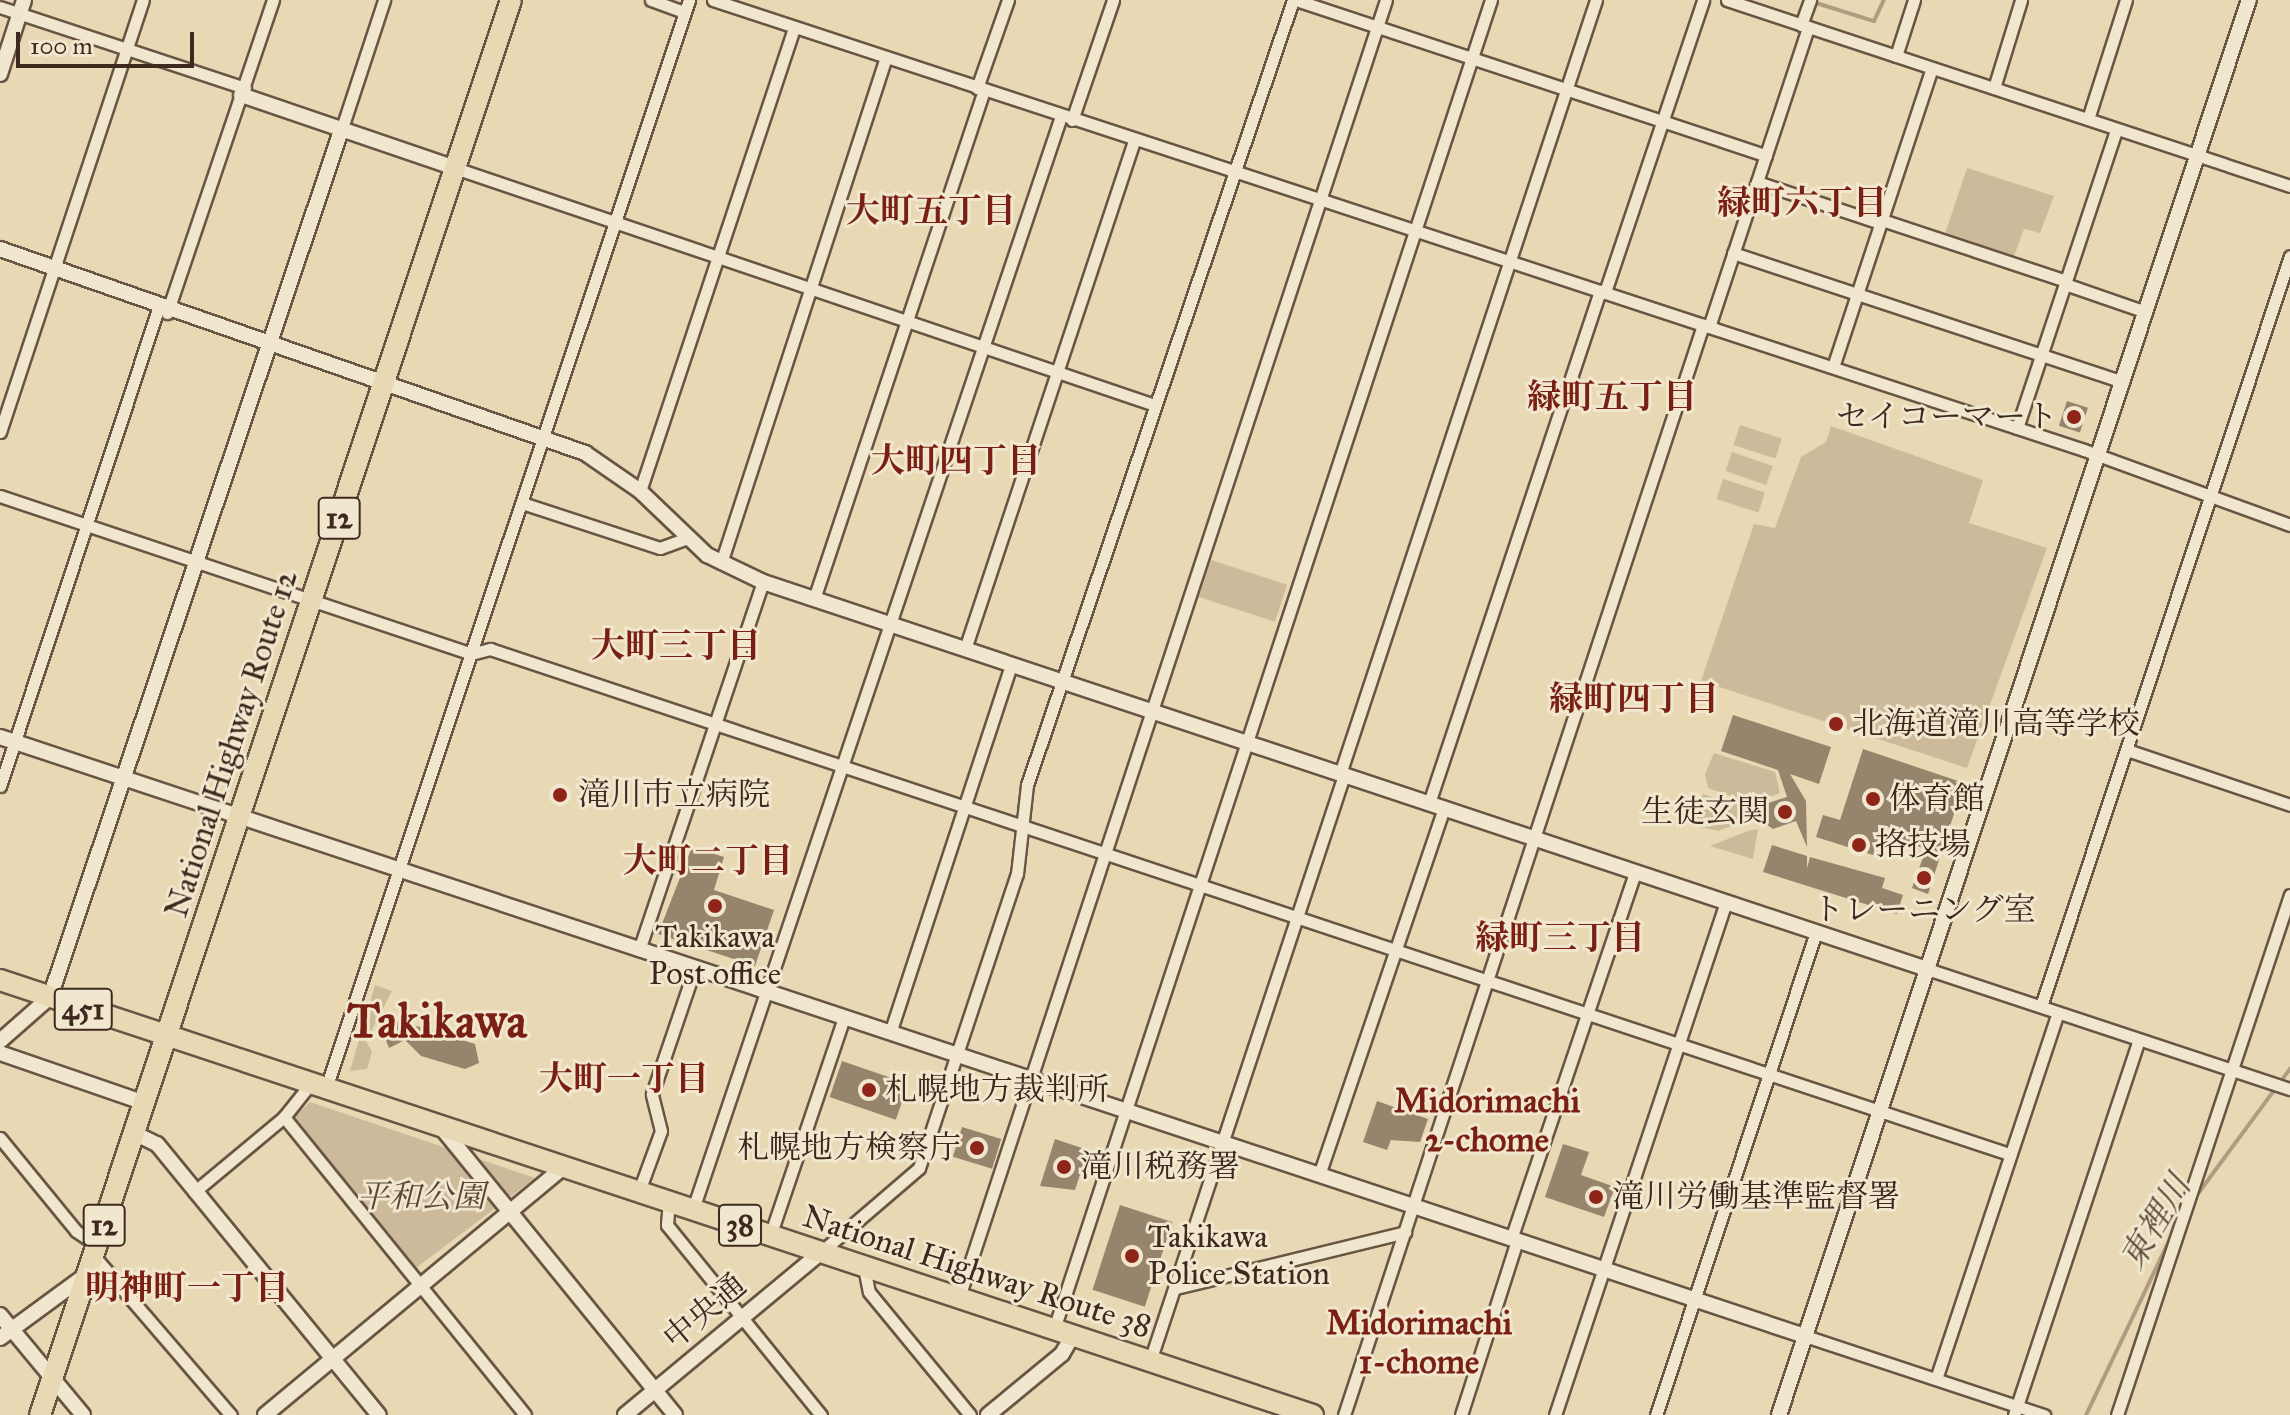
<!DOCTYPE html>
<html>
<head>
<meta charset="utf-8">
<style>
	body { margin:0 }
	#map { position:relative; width:2290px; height:1415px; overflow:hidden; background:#e9d8b4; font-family:"IM FELL Great Primer","Noto Serif JP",serif }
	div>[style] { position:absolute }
	.green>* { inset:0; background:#ccba9a; transform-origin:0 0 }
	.stream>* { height:4px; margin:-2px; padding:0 2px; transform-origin:2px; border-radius:2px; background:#af9c81 }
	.building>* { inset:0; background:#96846c; transform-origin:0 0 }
	.roads { filter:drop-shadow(2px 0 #685544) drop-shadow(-2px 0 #685544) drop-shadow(0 2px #685544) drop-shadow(0 -2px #685544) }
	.minor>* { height:11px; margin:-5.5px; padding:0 5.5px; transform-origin:5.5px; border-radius:5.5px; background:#f1e6ce }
	.tertiary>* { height:14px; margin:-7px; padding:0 7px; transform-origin:7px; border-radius:7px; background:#f1e6ce }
	.trunk>* { height:20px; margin:-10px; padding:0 10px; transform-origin:10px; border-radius:10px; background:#e9d8b4 }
	.dots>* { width:22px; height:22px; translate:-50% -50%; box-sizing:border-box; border:4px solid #f1e6ce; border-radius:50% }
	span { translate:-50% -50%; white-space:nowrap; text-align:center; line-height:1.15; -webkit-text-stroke:6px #f1e6ce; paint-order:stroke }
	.shield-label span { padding:2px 6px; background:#f1e6ce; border:2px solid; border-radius:6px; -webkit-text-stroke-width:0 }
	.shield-label { font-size:30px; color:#3d291e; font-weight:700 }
	.poi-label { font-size:32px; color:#3d291e }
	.right { translate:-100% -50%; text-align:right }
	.left { translate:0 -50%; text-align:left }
	.street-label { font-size:32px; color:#3d291e }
	.park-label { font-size:32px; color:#5a4637; font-style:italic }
	.neighbourhood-label { font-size:34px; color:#7a1f14; font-weight:700 }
	.water-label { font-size:34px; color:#5f4c3c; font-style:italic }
	.town-label { font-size:48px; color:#7a1f14; font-weight:700 }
	.scale { position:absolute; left:16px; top:32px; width:178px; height:36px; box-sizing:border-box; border:4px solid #3d291e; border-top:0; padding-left:10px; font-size:24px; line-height:28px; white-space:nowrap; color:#3d291e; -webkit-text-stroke:6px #f1e6ce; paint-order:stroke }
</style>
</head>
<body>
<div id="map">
	<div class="green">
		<i style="clip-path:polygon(1967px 168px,2054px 196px,2040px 233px,2024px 229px,2014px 256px,1945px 234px)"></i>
		<i style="left:1740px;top:425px;width:44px;height:21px;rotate:18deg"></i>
		<i style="clip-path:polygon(1831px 426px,1983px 480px,1969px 523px,2047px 548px,1967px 768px,1701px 681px,1754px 524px,1775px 528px,1801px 457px,1826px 442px)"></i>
		<i style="left:1732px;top:452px;width:43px;height:20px;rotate:19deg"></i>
		<i style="left:1723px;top:479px;width:44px;height:21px;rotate:18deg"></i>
		<i style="left:1211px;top:560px;width:80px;height:39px;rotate:18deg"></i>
		<i style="clip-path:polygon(1714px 753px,1775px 772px,1780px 793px,1753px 804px,1708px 788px,1705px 774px)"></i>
		<i style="clip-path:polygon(1703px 794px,1754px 810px,1754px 817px,1718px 831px,1700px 827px,1691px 817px)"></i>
		<i style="clip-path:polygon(1758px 829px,1753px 859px,1710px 846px,1748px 831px)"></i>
		<i style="clip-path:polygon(375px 985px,392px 991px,366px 1041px,372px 1052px,367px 1069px,350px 1071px)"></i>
		<i style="clip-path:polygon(310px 1102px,535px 1178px,412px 1271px,290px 1121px)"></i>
	</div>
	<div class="stream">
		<i style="left:1810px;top:1px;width:67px;rotate:17.4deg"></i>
		<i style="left:1874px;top:21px;width:23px;rotate:-65deg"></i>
		<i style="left:2194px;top:1199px;width:162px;rotate:-53.6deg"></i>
		<i style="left:2086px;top:1415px;width:202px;rotate:-64.5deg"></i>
	</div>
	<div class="building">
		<i style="left:2067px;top:401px;width:22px;height:26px;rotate:18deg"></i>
		<i style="clip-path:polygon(1733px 715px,1831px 747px,1819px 784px,1790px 774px,1806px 801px,1807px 847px,1796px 821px,1773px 829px,1766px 824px,1765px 804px,1787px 797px,1778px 770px,1721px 751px)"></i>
		<i style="clip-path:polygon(1863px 749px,1964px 783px,1928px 894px,1912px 888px,1926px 849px,1902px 841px,1902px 832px,1882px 825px,1873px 855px,1816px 837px,1823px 815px,1840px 820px)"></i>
		<i style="clip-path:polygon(1772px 845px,1807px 856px,1807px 868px,1810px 857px,1885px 878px,1882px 888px,1903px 895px,1897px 914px,1763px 872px)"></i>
		<i style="clip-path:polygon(692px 847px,724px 857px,714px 890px,774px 910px,755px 966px,658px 934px)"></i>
		<i style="clip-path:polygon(397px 1020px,475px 1044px,479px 1063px,465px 1069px,421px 1056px,405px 1040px,389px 1048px,381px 1028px)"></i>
		<i style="left:842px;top:1061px;width:70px;height:38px;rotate:19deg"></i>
		<i style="clip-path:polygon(1377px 1101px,1428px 1119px,1420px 1142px,1391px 1140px,1387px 1150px,1363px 1142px)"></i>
		<i style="left:962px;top:1127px;width:41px;height:31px;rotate:17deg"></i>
		<i style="clip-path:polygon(1055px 1139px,1088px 1150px,1075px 1190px,1040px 1186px)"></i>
		<i style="clip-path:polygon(1563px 1144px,1589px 1152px,1581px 1175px,1615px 1187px,1604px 1217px,1545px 1197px)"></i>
		<i style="left:1120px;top:1205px;width:55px;height:89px;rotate:18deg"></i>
	</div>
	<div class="roads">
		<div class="minor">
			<i style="left:651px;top:0;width:35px;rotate:20deg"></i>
			<i style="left:713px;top:0;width:1443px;rotate:18.17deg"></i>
			<i style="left:2084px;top:450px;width:219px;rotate:20deg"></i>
			<i style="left:1296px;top:0;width:495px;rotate:18.3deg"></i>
			<i style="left:1727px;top:0;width:593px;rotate:18.28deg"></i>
			<i style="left:0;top:7px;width:258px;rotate:18.3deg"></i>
			<i style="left:1801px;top:25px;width:27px;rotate:-70deg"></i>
			<i style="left:1896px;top:56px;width:59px;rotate:-72.2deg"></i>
			<i style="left:977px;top:88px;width:93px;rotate:-70.6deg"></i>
			<i style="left:1994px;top:88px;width:92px;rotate:-72.9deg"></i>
			<i style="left:2088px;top:119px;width:125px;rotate:-72.3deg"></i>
			<i style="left:1072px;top:120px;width:127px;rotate:-71.1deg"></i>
			<i style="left:342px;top:128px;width:135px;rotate:-71.8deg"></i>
			<i style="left:455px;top:168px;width:736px;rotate:18.71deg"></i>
			<i style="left:1757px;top:182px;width:130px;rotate:18.4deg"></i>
			<i style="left:1882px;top:220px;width:194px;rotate:18.3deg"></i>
			<i style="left:1733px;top:253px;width:411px;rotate:18.3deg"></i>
			<i style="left:2065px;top:284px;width:86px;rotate:19.1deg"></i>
			<i style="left:1605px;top:292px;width:308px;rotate:-71.4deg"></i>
			<i style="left:167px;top:313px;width:330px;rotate:-71.3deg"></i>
			<i style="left:1709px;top:327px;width:316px;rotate:-71.7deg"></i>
			<i style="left:1833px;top:367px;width:315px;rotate:-71.7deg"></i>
			<i style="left:2017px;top:428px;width:314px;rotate:-71.6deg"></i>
			<i style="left:0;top:432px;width:455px;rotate:-71.7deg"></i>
			<i style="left:640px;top:491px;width:488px;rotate:-71.6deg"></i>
			<i style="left:0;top:496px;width:497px;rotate:18.5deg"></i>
			<i style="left:471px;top:654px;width:20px;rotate:-15deg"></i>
			<i style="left:490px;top:649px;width:1601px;rotate:18.39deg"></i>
			<i style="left:522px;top:503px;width:145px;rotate:18.1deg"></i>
			<i style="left:660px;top:548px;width:27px;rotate:-20deg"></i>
			<i style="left:721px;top:563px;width:532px;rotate:-71.94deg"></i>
			<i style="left:814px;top:599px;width:537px;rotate:-71.53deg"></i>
			<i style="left:965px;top:649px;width:535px;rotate:-71.6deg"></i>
			<i style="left:2127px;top:750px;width:172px;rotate:18.6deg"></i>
			<i style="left:1340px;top:774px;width:815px;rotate:-71.7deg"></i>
			<i style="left:0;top:786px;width:502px;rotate:-71.67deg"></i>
			<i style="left:1429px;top:803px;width:540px;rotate:-71.53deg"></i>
			<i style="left:639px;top:950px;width:388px;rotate:-71.4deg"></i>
			<i style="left:1927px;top:969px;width:382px;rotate:18.3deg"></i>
			<i style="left:2041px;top:1006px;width:790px;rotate:-71.63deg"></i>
			<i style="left:890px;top:1033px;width:388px;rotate:-71.8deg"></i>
			<i style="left:326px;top:1088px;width:1147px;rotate:-71.55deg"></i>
			<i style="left:284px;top:1117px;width:383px;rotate:51deg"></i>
			<i style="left:0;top:1138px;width:120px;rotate:50.7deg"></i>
			<i style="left:76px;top:1231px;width:25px;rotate:34deg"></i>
			<i style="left:1319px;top:1175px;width:388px;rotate:-71.2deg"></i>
			<i style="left:639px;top:1191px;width:64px;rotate:-69.9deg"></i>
			<i style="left:661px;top:1131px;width:38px;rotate:-104deg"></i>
			<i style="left:652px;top:1094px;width:133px;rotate:-71.2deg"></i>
			<i style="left:194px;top:1192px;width:117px;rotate:-39.8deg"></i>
			<i style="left:284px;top:1117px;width:43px;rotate:-51.5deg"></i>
			<i style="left:669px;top:1201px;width:24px;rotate:95deg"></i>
			<i style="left:667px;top:1225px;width:245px;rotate:51deg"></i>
			<i style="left:693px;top:1209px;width:1153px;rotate:-71.39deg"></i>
			<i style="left:770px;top:1236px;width:230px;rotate:-71.3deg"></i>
			<i style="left:1511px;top:1239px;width:387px;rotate:-71.3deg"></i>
			<i style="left:821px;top:1252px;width:129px;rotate:-40.6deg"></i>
			<i style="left:919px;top:1168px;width:310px;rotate:-71.6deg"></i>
			<i style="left:1017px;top:874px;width:90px;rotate:-83.6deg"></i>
			<i style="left:1027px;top:785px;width:829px;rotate:-71.28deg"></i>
			<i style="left:94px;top:1256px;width:210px;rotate:49.3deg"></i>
			<i style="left:864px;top:1267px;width:25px;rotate:79deg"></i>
			<i style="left:869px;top:1292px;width:159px;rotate:50.6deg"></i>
			<i style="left:1176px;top:1288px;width:236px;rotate:-13.7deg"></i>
			<i style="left:959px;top:1297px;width:1365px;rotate:-71.78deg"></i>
			<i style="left:1054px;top:1329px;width:1399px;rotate:-71.8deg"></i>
			<i style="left:1805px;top:1336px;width:252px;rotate:18.3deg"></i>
			<i style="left:1150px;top:1361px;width:617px;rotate:-71.68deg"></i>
			<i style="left:1936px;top:1379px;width:386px;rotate:-71.6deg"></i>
			<i style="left:1344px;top:1415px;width:1148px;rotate:-71.77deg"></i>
			<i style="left:1461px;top:1415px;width:183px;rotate:-72.2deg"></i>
			<i style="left:1555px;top:1415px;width:541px;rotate:-71.57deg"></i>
			<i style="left:1656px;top:1415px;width:509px;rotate:-71.67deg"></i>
			<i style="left:2014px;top:1415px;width:395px;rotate:-71.6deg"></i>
			<i style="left:2117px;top:1415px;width:548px;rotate:-71.6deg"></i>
		</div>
		<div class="tertiary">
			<i style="left:0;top:74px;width:78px;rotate:-72deg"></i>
			<i style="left:241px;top:95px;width:226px;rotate:18.8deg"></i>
			<i style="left:0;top:249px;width:620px;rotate:19.22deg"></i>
			<i style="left:585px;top:453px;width:67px;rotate:34.6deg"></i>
			<i style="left:640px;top:491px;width:93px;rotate:43.7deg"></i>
			<i style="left:707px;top:555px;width:62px;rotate:25.7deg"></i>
			<i style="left:763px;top:582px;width:1227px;rotate:18.39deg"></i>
			<i style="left:0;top:737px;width:1902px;rotate:18.36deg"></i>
			<i style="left:0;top:1041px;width:67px;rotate:-41.3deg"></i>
			<i style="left:50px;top:997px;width:917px;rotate:-71.43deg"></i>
			<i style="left:0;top:1053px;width:153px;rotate:19deg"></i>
			<i style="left:441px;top:1127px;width:371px;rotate:50.9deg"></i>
			<i style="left:134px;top:1133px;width:25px;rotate:26deg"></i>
			<i style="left:157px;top:1144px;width:350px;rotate:50.7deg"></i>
			<i style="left:0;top:1315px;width:130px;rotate:50.3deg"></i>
			<i style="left:0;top:1338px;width:108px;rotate:-36.3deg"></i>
			<i style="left:265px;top:1415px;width:388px;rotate:-39.7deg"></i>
			<i style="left:625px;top:1415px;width:255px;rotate:-39.7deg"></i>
			<i style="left:988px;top:1415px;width:96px;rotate:-39.5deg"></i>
			<i style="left:1062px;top:1354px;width:22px;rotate:-60deg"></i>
			<i style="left:1779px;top:1415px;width:1491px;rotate:-71.63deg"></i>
		</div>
		<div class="trunk">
			<i style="left:0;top:980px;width:1383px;rotate:18.33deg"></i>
			<i style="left:40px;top:1415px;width:1491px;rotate:-71.59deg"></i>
		</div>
	</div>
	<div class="dots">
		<i style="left:2074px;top:417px;background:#8f2418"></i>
		<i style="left:1836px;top:724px;background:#8f2418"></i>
		<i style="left:560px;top:795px;background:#8f2418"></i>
		<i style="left:1873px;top:799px;background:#8f2418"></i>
		<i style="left:1785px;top:812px;background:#8f2418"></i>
		<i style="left:1859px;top:845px;background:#8f2418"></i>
		<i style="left:1924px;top:878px;background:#8f2418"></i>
		<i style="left:715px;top:906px;background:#8f2418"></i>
		<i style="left:869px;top:1090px;background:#8f2418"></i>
		<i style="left:977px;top:1148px;background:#8f2418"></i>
		<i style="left:1064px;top:1167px;background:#8f2418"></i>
		<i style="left:1596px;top:1197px;background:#8f2418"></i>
		<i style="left:1132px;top:1256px;background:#8f2418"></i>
	</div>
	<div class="shield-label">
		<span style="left:339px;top:518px">12</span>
		<span style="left:83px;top:1009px">451</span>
		<span style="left:104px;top:1225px">12</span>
		<span style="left:740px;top:1225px">38</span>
	</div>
	<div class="poi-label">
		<span class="right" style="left:2058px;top:417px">セイコーマート</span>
		<span class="left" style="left:1852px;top:724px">北海道滝川高等学校</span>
		<span class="left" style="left:578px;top:795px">滝川市立病院</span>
		<span class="left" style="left:1889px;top:799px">体育館</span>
		<span class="right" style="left:1769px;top:812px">生徒玄関</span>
		<span class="left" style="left:1875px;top:845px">挌技場</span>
		<span style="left:1924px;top:910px">トレーニング室</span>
		<span style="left:715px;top:956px">Takikawa<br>Post office</span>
		<span class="left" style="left:885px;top:1090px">札幌地方裁判所</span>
		<span class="right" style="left:961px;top:1148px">札幌地方検察庁</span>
		<span class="left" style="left:1080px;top:1167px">滝川税務署</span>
		<span class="left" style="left:1612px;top:1197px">滝川労働基準監督署</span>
		<span class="left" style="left:1148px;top:1256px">Takikawa<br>Police Station</span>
	</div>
	<div class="street-label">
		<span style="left:232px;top:744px;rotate:-72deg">National Highway Route 12</span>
		<span style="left:977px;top:1272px;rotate:18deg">National Highway Route 38</span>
		<span style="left:705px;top:1312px;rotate:-40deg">中央通</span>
	</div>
	<div class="park-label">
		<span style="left:421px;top:1197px">平和公園</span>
	</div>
	<div class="neighbourhood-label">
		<span style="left:1802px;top:203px">緑町六丁目</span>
		<span style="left:931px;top:211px">大町五丁目</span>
		<span style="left:1612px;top:397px">緑町五丁目</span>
		<span style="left:956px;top:461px">大町四丁目</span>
		<span style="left:676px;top:646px">大町三丁目</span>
		<span style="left:1634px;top:699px">緑町四丁目</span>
		<span style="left:708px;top:861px">大町二丁目</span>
		<span style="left:1560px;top:938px">緑町三丁目</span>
		<span style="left:624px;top:1079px">大町一丁目</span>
		<span style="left:1487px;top:1120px">Midorimachi<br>2-chome</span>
		<span style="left:187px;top:1288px">明神町一丁目</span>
		<span style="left:1419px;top:1342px">Midorimachi<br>1-chome</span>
	</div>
	<div class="water-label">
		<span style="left:2155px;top:1222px;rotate:-59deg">東裡川</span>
	</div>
	<div class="town-label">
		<span style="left:437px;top:1021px">Takikawa</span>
	</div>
	<div class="scale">100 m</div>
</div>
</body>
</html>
